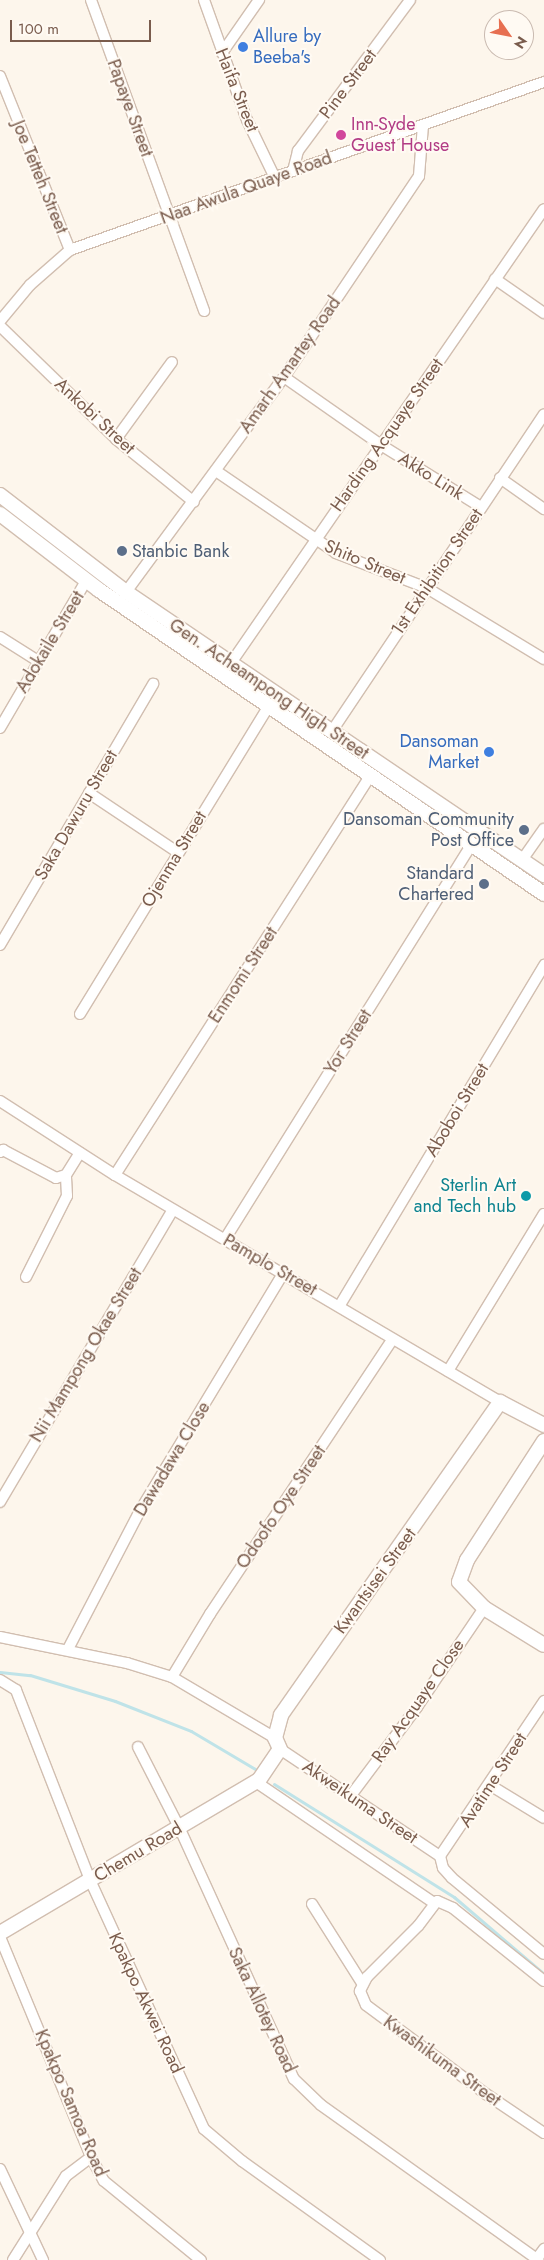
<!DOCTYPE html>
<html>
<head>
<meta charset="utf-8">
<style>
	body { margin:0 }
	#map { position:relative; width:544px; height:2260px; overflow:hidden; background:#fdf6ec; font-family:Jost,sans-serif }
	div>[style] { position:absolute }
	.stream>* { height:3px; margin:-1.5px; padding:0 1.5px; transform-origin:1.5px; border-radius:1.5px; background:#bfe3e8 }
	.roads { filter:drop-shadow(1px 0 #d1beb0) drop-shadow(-1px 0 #d1beb0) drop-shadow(0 1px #d1beb0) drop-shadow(0 -1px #d1beb0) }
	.street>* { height:10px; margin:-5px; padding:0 5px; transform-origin:5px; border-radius:5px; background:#fff }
	.secondary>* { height:14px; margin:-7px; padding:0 7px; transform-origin:7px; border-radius:7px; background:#fff }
	.dots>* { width:14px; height:14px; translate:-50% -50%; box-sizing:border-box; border:2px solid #fffaf3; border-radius:50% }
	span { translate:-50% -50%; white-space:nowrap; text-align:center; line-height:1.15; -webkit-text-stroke:4px #fffaf3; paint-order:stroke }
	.shop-label { font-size:18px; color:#366cbe }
	.left { translate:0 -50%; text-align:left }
	.right { translate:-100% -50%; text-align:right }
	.street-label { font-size:18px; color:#7a5c4d }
	.hotel-label { font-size:18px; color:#b23c85 }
	.service-label { font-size:18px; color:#4e5e75 }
	.culture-label { font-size:18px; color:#0d838f }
	.north { position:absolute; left:484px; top:10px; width:50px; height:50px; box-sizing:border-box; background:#fffaf3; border:1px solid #cabbb1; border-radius:50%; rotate:123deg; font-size:14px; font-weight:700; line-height:20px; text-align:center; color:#7a5c4d }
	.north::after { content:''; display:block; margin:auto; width:18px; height:22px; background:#e76f51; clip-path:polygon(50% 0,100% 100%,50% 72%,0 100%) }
	.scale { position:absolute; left:10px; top:20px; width:141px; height:22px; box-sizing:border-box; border:2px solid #7a5c4d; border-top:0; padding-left:6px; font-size:15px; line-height:18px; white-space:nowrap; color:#7a5c4d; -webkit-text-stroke:4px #fffaf3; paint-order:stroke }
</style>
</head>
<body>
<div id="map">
	<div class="stream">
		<i style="left:0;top:1672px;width:30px;rotate:6deg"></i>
		<i style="left:30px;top:1675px;width:89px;rotate:17deg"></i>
		<i style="left:115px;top:1701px;width:82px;rotate:21.5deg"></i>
		<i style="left:191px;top:1731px;width:77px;rotate:30.6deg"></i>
		<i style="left:274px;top:1784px;width:213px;rotate:32.1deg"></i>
		<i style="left:454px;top:1897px;width:118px;rotate:40.5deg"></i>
	</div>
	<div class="roads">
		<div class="street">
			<i style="left:91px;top:0;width:331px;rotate:70deg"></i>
			<i style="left:204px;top:0;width:127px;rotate:70.3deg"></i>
			<i style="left:247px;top:120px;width:64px;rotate:64.2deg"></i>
			<i style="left:222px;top:53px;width:65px;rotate:-55.1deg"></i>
			<i style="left:0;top:76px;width:188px;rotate:68.1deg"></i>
			<i style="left:293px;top:171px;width:21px;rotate:-76deg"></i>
			<i style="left:298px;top:151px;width:188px;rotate:-53.4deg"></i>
			<i style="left:495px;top:279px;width:60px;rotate:34.8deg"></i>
			<i style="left:0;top:321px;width:47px;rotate:-50.2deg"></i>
			<i style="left:30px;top:285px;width:53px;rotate:-41.2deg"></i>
			<i style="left:70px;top:250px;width:503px;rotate:-19.52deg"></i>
			<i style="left:0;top:326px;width:162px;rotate:44.2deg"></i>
			<i style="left:116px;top:439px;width:100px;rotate:38.9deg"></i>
			<i style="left:284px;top:377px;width:118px;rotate:35deg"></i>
			<i style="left:381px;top:445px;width:118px;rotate:31.8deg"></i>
			<i style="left:116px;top:439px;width:95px;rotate:-54deg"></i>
			<i style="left:216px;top:471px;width:145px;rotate:34.3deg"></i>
			<i style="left:336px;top:553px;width:97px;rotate:21deg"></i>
			<i style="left:427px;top:588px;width:137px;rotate:31.3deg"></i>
			<i style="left:500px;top:478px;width:54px;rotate:35.2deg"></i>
			<i style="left:126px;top:592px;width:267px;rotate:-53.7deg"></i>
			<i style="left:284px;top:377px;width:242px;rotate:-56.1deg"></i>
			<i style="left:419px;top:176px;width:51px;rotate:-85.5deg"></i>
			<i style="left:0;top:637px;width:45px;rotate:32.3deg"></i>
			<i style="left:231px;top:663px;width:551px;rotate:-55.42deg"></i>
			<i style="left:0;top:728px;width:170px;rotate:-59.7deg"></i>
			<i style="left:332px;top:731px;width:381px;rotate:-56.2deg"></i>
			<i style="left:89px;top:793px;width:106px;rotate:33.8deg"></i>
			<i style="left:522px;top:860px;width:38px;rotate:-55deg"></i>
			<i style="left:0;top:945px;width:303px;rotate:-59.6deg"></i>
			<i style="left:80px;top:1014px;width:362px;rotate:-58.5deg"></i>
			<i style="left:0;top:1101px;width:137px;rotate:32.8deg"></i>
			<i style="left:115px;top:1175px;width:447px;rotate:30.5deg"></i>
			<i style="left:0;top:1152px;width:4px;rotate:-34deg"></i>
			<i style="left:3px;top:1150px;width:60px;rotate:27.8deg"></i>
			<i style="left:56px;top:1178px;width:10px;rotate:-17deg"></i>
			<i style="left:66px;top:1175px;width:26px;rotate:-58deg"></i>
			<i style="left:115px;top:1175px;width:475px;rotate:-57.4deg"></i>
			<i style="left:225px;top:1239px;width:466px;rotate:-58deg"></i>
			<i style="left:26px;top:1277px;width:91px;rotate:-63.2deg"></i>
			<i style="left:67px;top:1196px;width:21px;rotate:-93deg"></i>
			<i style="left:340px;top:1305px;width:397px;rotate:-59deg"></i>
			<i style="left:448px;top:1371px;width:184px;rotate:-58.6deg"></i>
			<i style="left:0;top:1502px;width:339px;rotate:-59.4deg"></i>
			<i style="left:0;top:1637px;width:130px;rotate:11.6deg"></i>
			<i style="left:127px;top:1663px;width:47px;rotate:17.3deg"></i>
			<i style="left:172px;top:1677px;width:120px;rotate:30.6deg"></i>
			<i style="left:68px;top:1649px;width:158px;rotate:-62.5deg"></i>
			<i style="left:141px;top:1509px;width:277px;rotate:-58.9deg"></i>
			<i style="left:172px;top:1677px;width:74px;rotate:-58.9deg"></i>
			<i style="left:210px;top:1614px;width:330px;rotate:-56.4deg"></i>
			<i style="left:0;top:1680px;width:19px;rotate:32deg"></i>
			<i style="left:16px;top:1690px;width:204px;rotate:68.7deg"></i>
			<i style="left:90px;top:1880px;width:274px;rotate:65.4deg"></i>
			<i style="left:204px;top:2129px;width:50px;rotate:40.1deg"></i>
			<i style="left:242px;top:2161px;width:170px;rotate:35.7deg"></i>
			<i style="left:138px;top:1747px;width:90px;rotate:62.9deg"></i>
			<i style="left:179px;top:1827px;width:277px;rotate:65.5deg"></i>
			<i style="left:294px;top:2079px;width:37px;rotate:44deg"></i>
			<i style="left:321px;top:2105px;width:267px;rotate:35.5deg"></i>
			<i style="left:280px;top:1749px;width:192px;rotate:33.8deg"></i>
			<i style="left:256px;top:1782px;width:215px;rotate:34.2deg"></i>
			<i style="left:490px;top:1785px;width:63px;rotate:31.4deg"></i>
			<i style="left:352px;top:1794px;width:109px;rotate:-53.2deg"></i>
			<i style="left:417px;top:1707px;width:120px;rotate:-55.9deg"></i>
			<i style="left:440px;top:1856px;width:187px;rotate:-56.1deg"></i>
			<i style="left:440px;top:1856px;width:12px;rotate:76deg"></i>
			<i style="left:443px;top:1868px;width:13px;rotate:48deg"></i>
			<i style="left:452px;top:1878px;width:119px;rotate:39.6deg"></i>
			<i style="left:312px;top:1904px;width:93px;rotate:57.7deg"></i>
			<i style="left:0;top:1937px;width:238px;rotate:67.5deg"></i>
			<i style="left:91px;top:2157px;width:27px;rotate:62deg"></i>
			<i style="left:104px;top:2181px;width:125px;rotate:39.2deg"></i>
			<i style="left:544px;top:1981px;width:117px;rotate:-141.3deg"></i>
			<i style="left:453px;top:1908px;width:17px;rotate:-156deg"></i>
			<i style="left:437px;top:1901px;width:31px;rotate:127deg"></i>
			<i style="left:418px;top:1926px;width:72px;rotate:135deg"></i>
			<i style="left:367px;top:1977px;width:16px;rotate:117deg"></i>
			<i style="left:360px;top:1991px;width:15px;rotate:67deg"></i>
			<i style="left:366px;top:2005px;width:149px;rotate:36.6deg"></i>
			<i style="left:486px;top:2094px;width:70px;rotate:33.9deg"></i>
			<i style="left:0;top:2169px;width:101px;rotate:64.7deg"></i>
			<i style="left:13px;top:2260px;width:99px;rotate:-57.8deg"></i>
			<i style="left:66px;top:2176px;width:31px;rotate:-37deg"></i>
			<i style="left:536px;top:2260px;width:14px;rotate:-54deg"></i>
		</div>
		<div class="secondary">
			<i style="left:0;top:495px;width:159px;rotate:37.6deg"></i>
			<i style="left:126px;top:592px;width:505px;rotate:34.1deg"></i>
			<i style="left:0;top:514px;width:125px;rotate:37.5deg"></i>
			<i style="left:99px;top:590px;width:539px;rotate:34.34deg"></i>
			<i style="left:544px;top:1441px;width:142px;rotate:122.9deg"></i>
			<i style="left:467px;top:1560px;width:23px;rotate:110deg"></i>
			<i style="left:459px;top:1582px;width:36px;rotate:46deg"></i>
			<i style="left:484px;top:1608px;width:70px;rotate:31.7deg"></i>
			<i style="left:0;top:1933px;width:301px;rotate:-30.6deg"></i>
			<i style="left:259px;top:1780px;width:37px;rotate:-56deg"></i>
			<i style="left:280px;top:1749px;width:12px;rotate:-114deg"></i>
			<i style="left:275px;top:1738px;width:24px;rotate:-75deg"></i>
			<i style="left:281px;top:1715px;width:382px;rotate:-55deg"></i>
			<i style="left:500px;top:1402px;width:50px;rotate:27.6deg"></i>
		</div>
	</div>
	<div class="dots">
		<i style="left:243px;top:47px;background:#3f7fe0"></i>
		<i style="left:341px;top:135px;background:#d1479c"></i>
		<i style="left:122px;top:551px;background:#5c6f8a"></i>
		<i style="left:489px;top:752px;background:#3f7fe0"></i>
		<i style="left:524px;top:830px;background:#5c6f8a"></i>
		<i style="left:484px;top:884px;background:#5c6f8a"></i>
		<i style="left:526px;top:1196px;background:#0f9aa8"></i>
	</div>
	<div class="shop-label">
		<span class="left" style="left:253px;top:47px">Allure by<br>Beeba's</span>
		<span class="right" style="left:479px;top:752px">Dansoman<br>Market</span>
	</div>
	<div class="street-label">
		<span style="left:348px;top:84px;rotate:-53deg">Pine Street</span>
		<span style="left:237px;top:90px;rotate:68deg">Haifa Street</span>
		<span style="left:130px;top:108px;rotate:70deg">Papaye Street</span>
		<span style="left:40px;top:177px;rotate:68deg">Joe Tetteh Street</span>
		<span style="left:246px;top:188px;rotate:-20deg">Naa Awula Quaye Road</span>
		<span style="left:290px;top:365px;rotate:-55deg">Amarh Amartey Road</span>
		<span style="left:95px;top:416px;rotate:43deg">Ankobi Street</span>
		<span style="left:387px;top:435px;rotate:-55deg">Harding Acquaye Street</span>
		<span style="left:431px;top:476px;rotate:32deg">Akko Link</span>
		<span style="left:365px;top:562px;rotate:23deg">Shito Street</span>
		<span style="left:437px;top:572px;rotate:-56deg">1st Exhibition Street</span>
		<span style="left:50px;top:642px;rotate:-59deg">Adokaile Street</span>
		<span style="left:269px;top:689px;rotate:34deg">Gen. Acheampong High Street</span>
		<span style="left:76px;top:815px;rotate:-60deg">Saka Dawuru Street</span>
		<span style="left:174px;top:859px;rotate:-59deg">Ojenma Street</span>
		<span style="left:243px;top:975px;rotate:-57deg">Enmomi Street</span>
		<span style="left:348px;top:1042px;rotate:-58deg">Yor Street</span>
		<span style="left:457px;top:1110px;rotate:-59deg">Aboboi Street</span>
		<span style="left:270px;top:1265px;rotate:30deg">Pamplo Street</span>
		<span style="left:86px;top:1355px;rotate:-59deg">Nii Mampong Okae Street</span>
		<span style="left:172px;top:1459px;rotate:-59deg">Dawadawa Close</span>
		<span style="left:281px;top:1507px;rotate:-56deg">Odoofo Oye Street</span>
		<span style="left:375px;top:1581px;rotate:-54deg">Kwantsisei Street</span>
		<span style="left:418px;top:1701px;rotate:-55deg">Ray Acquaye Close</span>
		<span style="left:493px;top:1780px;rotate:-57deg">Avatime Street</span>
		<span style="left:360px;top:1802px;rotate:34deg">Akweikuma Street</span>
		<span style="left:138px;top:1852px;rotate:-31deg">Chemu Road</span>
		<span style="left:146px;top:2003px;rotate:65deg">Kpakpo Akwei Road</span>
		<span style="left:262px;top:2010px;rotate:65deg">Saka Allotey Road</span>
		<span style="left:442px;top:2061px;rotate:36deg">Kwashikuma Street</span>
		<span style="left:71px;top:2103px;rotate:67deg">Kpakpo Samoa Road</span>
	</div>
	<div class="hotel-label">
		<span class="left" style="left:351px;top:135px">Inn-Syde<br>Guest House</span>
	</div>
	<div class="service-label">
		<span class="left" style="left:132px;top:551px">Stanbic Bank</span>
		<span class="right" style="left:514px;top:830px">Dansoman Community<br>Post Office</span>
		<span class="right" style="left:474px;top:884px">Standard<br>Chartered</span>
	</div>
	<div class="culture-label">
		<span class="right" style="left:516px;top:1196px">Sterlin Art<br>and Tech hub</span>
	</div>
	<div class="north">N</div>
	<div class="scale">100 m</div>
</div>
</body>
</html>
